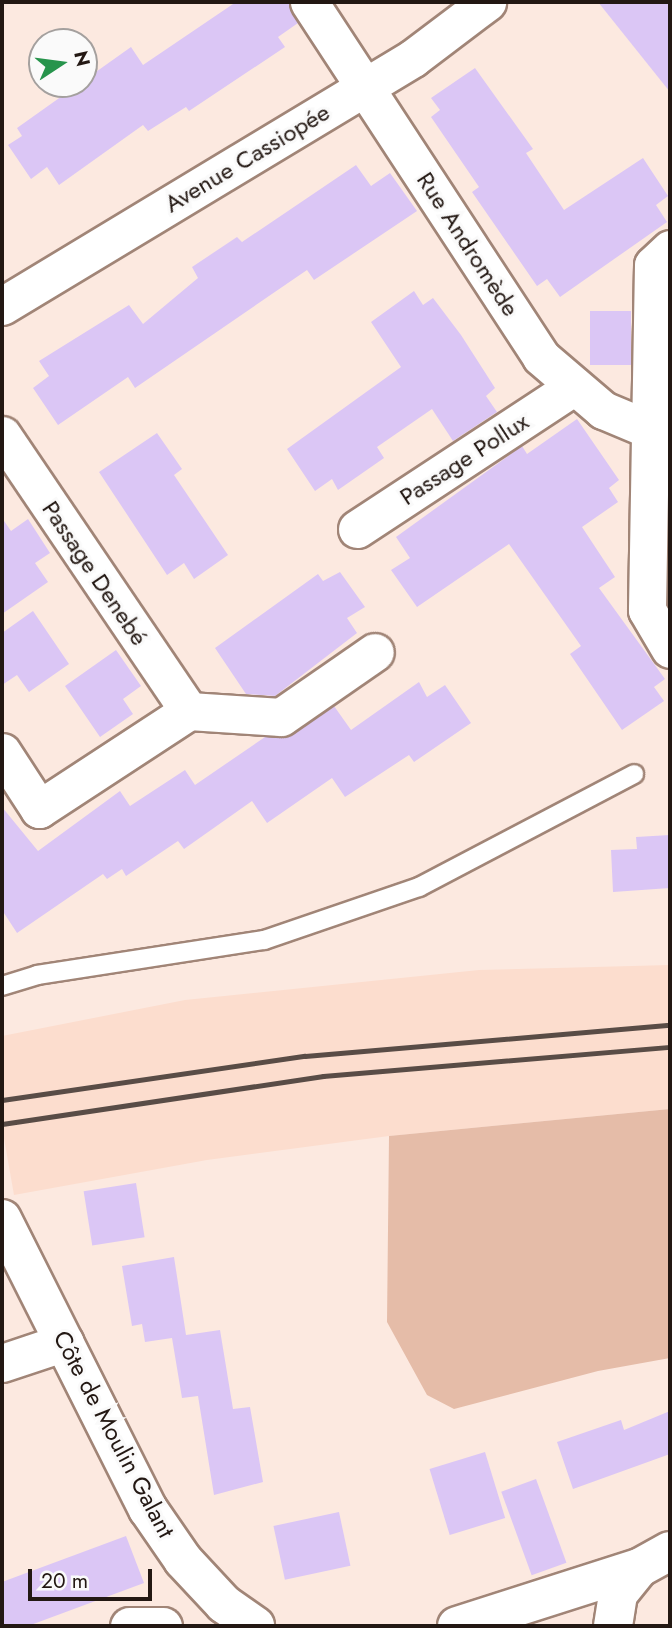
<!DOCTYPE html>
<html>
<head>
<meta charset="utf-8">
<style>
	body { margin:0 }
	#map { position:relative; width:672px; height:1628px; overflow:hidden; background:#fce9e0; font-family:Jost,sans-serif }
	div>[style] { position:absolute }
	.built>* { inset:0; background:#fcddce }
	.green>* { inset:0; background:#e5bca8 }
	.building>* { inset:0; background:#dbc6f5; transform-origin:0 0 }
	.roads { filter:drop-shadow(2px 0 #a18577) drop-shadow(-2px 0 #a18577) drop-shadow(0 2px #a18577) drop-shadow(0 -2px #a18577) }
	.service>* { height:18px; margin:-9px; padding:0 9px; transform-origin:9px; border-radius:9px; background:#fff }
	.minor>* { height:37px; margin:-18.5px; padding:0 18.5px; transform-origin:18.5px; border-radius:18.5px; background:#fff }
	.tertiary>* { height:38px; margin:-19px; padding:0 19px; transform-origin:19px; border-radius:19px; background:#fff }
	.rail>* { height:5px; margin:-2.5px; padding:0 2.5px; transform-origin:2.5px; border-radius:2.5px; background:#594c46 }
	span { translate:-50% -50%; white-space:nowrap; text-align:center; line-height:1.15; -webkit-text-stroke:6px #fafafa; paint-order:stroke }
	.street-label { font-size:24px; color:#231813 }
	.frame { position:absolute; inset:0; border:4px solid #231813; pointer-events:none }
	.north { position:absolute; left:28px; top:28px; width:70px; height:70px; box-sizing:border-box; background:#fafafa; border:2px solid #a4a09e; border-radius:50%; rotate:77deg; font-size:19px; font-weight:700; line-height:28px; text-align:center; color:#231813 }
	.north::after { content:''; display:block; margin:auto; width:24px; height:32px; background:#27944c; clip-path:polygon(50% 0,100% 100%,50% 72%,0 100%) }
	.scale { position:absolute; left:28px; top:1569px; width:124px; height:32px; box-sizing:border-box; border:4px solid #231813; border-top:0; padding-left:9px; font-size:21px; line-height:24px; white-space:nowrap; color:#231813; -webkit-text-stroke:5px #fafafa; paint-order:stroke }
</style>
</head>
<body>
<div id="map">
	<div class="built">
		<i style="clip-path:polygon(670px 965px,670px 1109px,389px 1136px,207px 1160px,14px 1195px,2px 1127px,2px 1036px,185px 1000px,479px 970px)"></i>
	</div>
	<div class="green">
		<i style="clip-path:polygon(670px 1109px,670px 1358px,598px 1371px,454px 1409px,427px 1395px,387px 1322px,389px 1136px)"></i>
	</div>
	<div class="building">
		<i style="clip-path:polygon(236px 2px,288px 2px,298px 23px,278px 37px,285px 47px,189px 111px,186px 107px,148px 131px,143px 125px,59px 185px,47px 167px,31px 179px,8px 145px,22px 136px,17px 128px,131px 47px,143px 65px)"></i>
		<i style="clip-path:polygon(598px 2px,670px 2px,670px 92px)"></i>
		<i style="clip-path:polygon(475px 68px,533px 149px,526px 153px,564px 210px,643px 158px,668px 196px,656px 205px,667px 222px,560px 297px,547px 279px,537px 286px,472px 192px,479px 187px,431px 117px,440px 110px,431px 98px)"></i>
		<i style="clip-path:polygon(356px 165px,371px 186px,390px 173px,417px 211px,314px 280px,307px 270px,135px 388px,128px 377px,58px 425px,33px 388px,49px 376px,39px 361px,129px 305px,143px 324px,198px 278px,192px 267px,237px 237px,242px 242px)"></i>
		<i style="clip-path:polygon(414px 291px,423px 305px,433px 298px,461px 335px,495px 388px,486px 396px,497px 412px,453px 441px,432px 409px,377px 447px,384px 458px,338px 490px,332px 479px,315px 491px,287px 449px,401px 367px,371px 322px)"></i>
		<i style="left:590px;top:311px;width:41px;height:54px"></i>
		<i style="clip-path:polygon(577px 419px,619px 480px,609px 488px,618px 502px,582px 527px,615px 577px,599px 588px,665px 679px,654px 687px,664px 701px,622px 730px,570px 654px,581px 646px,509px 544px,417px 607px,391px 570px,410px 558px,396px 537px,522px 446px,527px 454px)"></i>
		<i style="clip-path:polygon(157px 433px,182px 469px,174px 475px,228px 555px,194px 579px,184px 563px,167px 575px,99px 472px)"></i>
		<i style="clip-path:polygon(2px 518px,11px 531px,28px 519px,50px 553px,35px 563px,48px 582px,2px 614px)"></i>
		<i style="clip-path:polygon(340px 572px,365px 607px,347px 618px,357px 633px,275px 696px,246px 694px,215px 648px,318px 574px,323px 581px)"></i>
		<i style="clip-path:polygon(33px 611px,69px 664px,29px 692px,17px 675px,2px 685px,2px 633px)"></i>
		<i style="clip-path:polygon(116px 650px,141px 686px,123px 699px,133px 714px,100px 737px,65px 686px)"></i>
		<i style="clip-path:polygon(419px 682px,427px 697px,445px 685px,471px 723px,414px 762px,409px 755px,345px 797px,332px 778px,267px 823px,252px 801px,184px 849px,178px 841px,126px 876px,122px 869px,107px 879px,103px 874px,17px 933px,2px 910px,2px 807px,38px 851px,120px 791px,130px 806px,185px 770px,195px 785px,265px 737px,292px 735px,334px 706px,351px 730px)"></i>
		<i style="clip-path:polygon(670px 835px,670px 888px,613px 892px,611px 850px,637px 849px,636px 837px)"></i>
		<i style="left:136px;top:1183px;width:55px;height:53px;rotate:81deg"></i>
		<i style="clip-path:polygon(174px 1257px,186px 1335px,220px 1330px,233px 1409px,250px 1407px,263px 1482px,214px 1495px,198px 1396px,182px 1398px,172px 1338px,145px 1342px,142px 1324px,132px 1326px,122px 1266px)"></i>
		<i style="clip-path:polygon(670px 1411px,670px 1454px,573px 1489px,557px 1442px,621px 1420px,624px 1430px)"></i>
		<i style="left:485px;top:1452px;width:69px;height:58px;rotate:73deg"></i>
		<i style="left:536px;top:1479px;width:89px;height:37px;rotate:70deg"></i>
		<i style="left:339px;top:1512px;width:55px;height:67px;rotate:78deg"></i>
		<i style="clip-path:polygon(126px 1536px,144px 1583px,28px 1626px,2px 1626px,2px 1582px)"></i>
	</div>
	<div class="roads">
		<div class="service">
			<i style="left:2px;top:986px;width:37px;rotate:-17deg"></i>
			<i style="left:37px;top:975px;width:230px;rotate:-8.8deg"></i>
			<i style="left:264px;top:940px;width:164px;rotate:-18.9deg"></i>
			<i style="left:419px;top:887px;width:243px;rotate:-27.7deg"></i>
		</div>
		<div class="minor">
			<i style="left:309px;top:2px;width:424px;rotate:56.8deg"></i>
			<i style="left:541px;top:357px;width:82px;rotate:40.5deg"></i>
			<i style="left:603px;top:410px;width:73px;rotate:22.7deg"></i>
			<i style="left:670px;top:249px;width:23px;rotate:137deg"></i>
			<i style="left:653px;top:265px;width:345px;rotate:91deg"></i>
			<i style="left:647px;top:610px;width:45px;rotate:59.5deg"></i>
			<i style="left:2px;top:306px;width:480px;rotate:-31.1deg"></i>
			<i style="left:413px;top:58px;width:93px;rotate:-37.1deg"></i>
			<i style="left:2px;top:435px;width:333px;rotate:55.9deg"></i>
			<i style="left:357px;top:529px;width:257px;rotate:-33.3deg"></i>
			<i style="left:2px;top:752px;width:68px;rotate:57deg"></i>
			<i style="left:39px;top:809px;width:179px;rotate:-33.2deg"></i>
			<i style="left:189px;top:711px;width:92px;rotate:3.7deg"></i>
			<i style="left:281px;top:717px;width:114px;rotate:-34.7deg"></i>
			<i style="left:2px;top:1363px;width:66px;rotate:-18.4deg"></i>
			<i style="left:129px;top:1626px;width:34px"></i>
		</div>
		<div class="tertiary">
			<i style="left:2px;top:1219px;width:325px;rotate:63.3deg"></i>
			<i style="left:148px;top:1509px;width:62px;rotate:55.5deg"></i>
			<i style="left:183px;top:1560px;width:60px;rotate:47deg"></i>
			<i style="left:224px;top:1604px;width:38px;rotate:35deg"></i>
			<i style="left:457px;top:1626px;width:191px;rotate:-17.7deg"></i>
			<i style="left:639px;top:1568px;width:35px;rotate:-29deg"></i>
			<i style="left:613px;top:1626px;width:32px;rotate:-81deg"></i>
			<i style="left:618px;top:1594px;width:33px;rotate:-51deg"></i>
		</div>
	</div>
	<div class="rail">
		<i style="left:2px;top:1100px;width:306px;rotate:-8.3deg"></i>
		<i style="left:305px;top:1056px;width:366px;rotate:-4.9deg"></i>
		<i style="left:2px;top:1124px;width:325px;rotate:-8.5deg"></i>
		<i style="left:323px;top:1076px;width:348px;rotate:-4.8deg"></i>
	</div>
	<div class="street-label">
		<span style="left:247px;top:158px;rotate:-31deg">Avenue Cassiopée</span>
		<span style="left:468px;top:244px;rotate:57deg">Rue Andromède</span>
		<span style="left:464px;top:459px;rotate:-33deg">Passage Pollux</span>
		<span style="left:95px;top:573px;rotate:56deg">Passage Denebé</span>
		<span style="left:114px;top:1434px;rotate:62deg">Côte de Moulin Galant</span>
	</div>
	<div class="frame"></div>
	<div class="north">N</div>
	<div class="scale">20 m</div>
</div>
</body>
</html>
